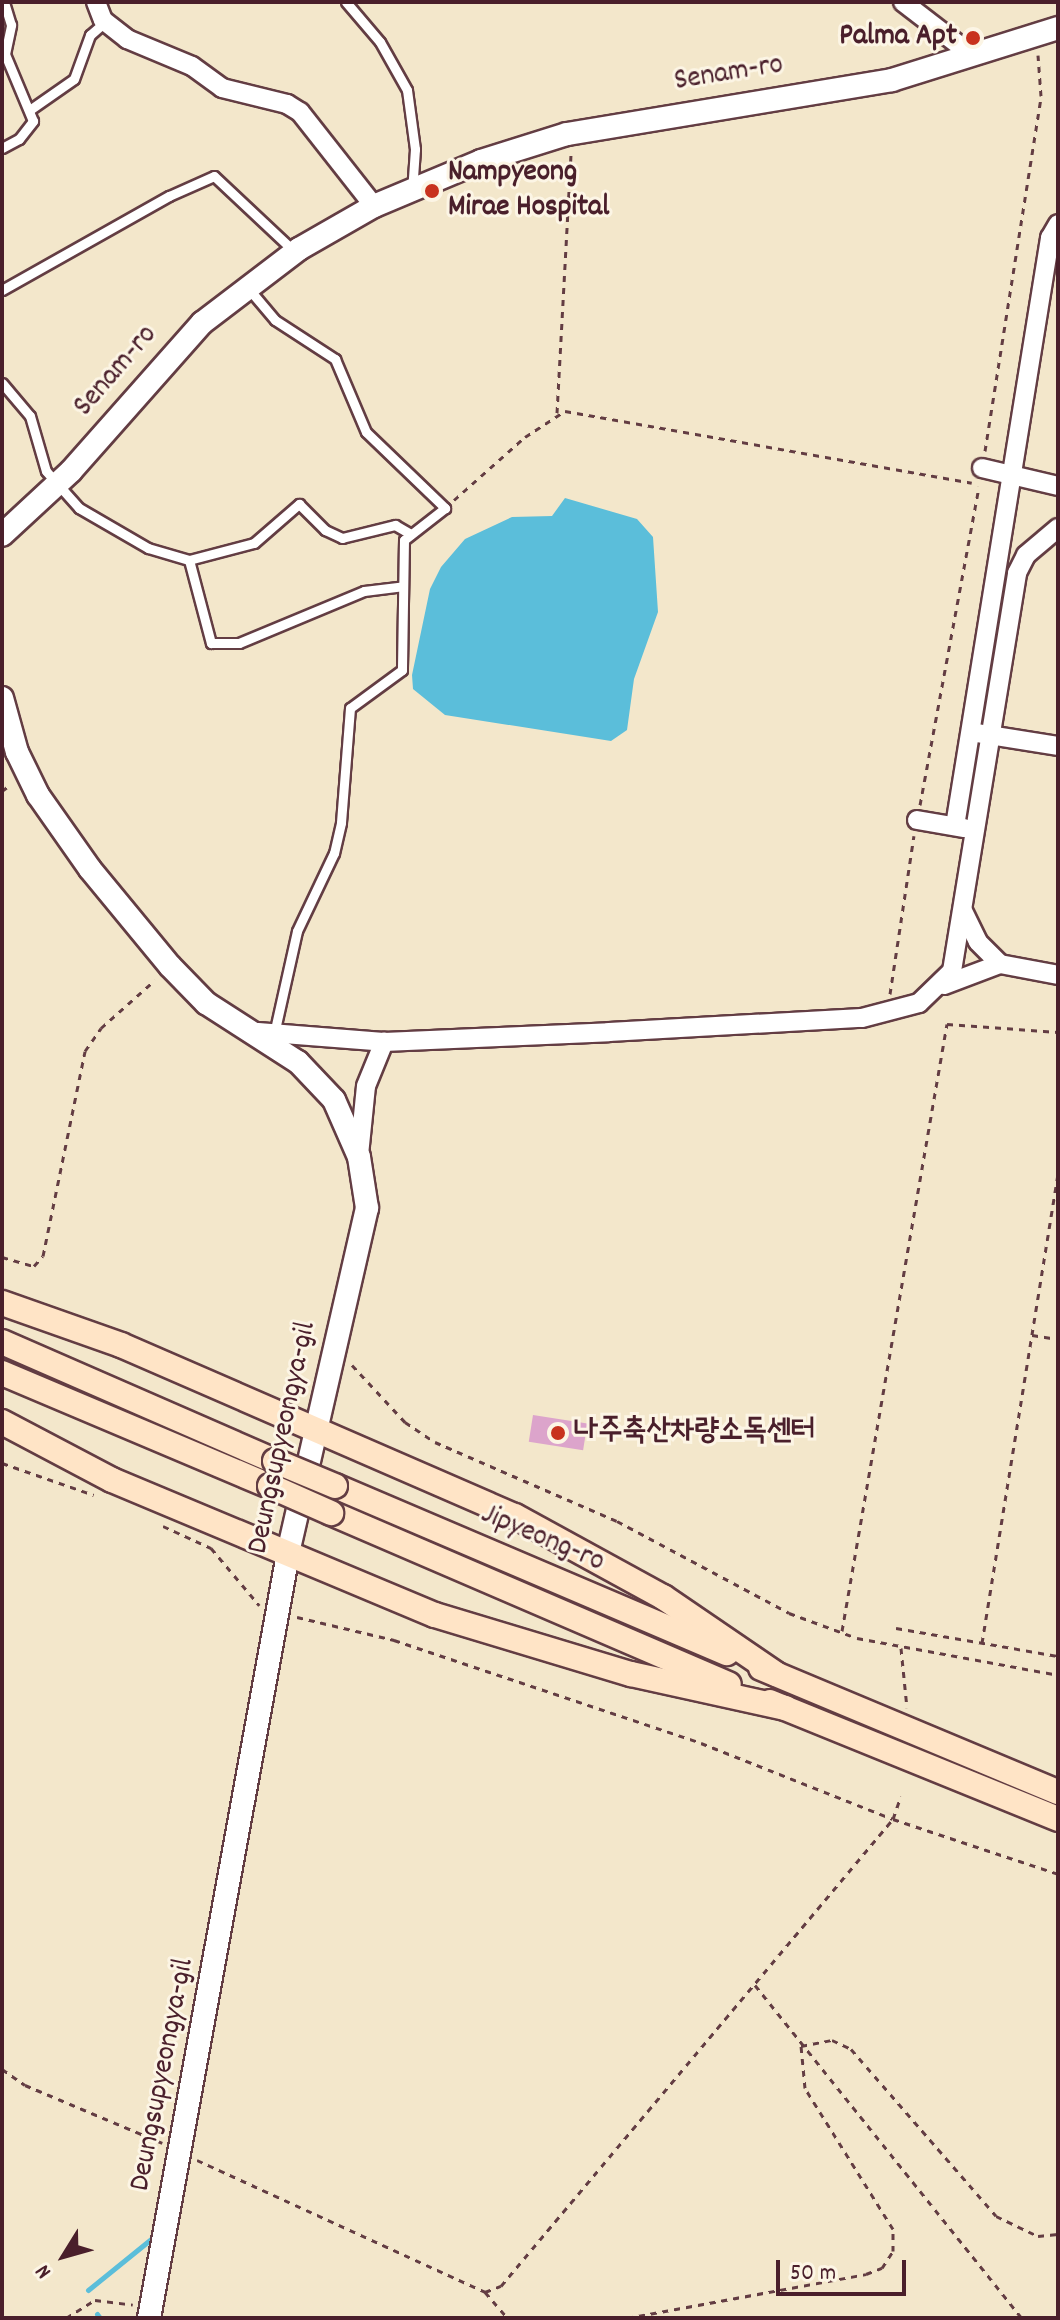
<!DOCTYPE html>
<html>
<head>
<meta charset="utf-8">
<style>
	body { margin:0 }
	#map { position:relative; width:1060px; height:2320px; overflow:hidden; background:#f3e7cb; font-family:Dekko,"Poor Story",sans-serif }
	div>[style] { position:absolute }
	.water>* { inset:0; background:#5bbeda }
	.stream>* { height:5px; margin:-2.5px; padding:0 2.5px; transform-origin:2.5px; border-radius:2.5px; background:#5bbeda }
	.building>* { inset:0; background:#dca4cb; transform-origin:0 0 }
	.path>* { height:3px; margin-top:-1.5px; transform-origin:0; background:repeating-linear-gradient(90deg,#633d43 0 6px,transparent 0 12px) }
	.roads { filter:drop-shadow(2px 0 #633d43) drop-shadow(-2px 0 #633d43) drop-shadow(0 2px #633d43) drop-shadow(0 -2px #633d43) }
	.service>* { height:9px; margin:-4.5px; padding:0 4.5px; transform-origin:4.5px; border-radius:4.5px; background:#fff }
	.minor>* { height:18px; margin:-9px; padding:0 9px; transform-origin:9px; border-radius:9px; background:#fff }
	.tertiary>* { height:22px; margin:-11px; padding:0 11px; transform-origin:11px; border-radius:11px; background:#fff }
	.secondary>* { height:24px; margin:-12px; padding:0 12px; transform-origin:12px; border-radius:12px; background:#ffe4c6 }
	.bridges { filter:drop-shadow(2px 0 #633d43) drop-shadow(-2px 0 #633d43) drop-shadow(0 2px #633d43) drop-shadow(0 -2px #633d43) }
	.secondary-bridge>* { height:24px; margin:-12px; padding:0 12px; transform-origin:12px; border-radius:12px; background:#ffe4c6 }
	.dots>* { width:22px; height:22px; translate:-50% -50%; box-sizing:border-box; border:4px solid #fcf5e5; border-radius:50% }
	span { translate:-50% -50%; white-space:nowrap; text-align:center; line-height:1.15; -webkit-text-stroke:6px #fcf5e5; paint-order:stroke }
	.poi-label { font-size:30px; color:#4a1f2b; font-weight:700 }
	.right { translate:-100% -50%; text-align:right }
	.left { translate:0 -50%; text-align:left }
	.street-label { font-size:30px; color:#4a1f2b }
	.frame { position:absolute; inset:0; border:4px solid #4a1f2b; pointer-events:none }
	.north { position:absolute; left:24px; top:2216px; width:80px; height:80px; -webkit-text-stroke:6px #fcf5e5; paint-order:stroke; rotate:233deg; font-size:22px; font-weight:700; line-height:32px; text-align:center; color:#4a1f2b }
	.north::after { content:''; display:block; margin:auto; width:28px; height:36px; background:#4a1f2b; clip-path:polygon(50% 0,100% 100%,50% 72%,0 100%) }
	.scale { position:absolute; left:776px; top:2260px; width:130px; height:36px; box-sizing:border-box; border:4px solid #4a1f2b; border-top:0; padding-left:10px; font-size:24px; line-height:28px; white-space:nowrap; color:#4a1f2b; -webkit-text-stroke:6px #fcf5e5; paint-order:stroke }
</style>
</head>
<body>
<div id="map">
	<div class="water">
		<i style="clip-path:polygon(565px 498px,637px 519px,653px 537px,658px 612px,634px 679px,627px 730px,611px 741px,445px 715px,413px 689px,412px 675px,430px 589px,441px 567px,465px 539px,512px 517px,552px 516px)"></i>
	</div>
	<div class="stream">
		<i style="left:88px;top:2290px;width:87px;rotate:-39deg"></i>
		<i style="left:97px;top:2314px;width:5px;rotate:53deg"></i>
	</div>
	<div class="building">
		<i style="left:533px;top:1415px;width:55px;height:27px;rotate:9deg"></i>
	</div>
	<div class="path">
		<i style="left:557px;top:413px;width:260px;rotate:-86.9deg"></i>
		<i style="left:985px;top:451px;width:359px;rotate:-81deg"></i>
		<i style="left:1041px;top:96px;width:41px;rotate:-94.2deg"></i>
		<i style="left:454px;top:500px;width:95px;rotate:-41.6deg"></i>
		<i style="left:525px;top:437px;width:48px;rotate:-33deg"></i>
		<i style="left:565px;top:411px;width:413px;rotate:10deg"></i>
		<i style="left:2px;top:791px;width:10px;rotate:-37deg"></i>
		<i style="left:920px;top:805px;width:324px;rotate:-79.5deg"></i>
		<i style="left:890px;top:994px;width:160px;rotate:-81.4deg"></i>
		<i style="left:2px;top:1257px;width:33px;rotate:16deg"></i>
		<i style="left:34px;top:1266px;width:13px;rotate:-48deg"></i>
		<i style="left:43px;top:1256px;width:209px;rotate:-78.4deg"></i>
		<i style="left:85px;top:1051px;width:28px;rotate:-55deg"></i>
		<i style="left:101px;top:1028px;width:72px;rotate:-41.6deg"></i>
		<i style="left:1032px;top:1335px;width:26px;rotate:9deg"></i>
		<i style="left:352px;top:1365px;width:78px;rotate:47.1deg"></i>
		<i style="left:405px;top:1422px;width:36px;rotate:34deg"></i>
		<i style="left:435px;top:1442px;width:198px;rotate:23.5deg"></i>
		<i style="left:617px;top:1521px;width:195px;rotate:28.1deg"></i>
		<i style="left:789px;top:1613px;width:72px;rotate:20.2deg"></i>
		<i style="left:857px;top:1638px;width:204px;rotate:10.4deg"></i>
		<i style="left:2px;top:1463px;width:97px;rotate:19.2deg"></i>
		<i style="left:163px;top:1526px;width:53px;rotate:24.6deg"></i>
		<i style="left:211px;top:1548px;width:75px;rotate:49.9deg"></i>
		<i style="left:297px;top:1617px;width:100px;rotate:13.3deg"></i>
		<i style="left:394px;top:1640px;width:324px;rotate:18.5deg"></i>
		<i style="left:701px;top:1743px;width:206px;rotate:21.6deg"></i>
		<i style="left:893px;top:1819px;width:174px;rotate:18.4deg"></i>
		<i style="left:896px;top:1628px;width:164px;rotate:9.8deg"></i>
		<i style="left:842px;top:1631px;width:616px;rotate:-80.19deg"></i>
		<i style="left:947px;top:1024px;width:111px;rotate:4.1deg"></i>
		<i style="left:982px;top:1643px;width:473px;rotate:-80.8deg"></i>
		<i style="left:901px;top:1648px;width:60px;rotate:84.3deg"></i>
		<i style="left:755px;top:1985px;width:427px;rotate:51.3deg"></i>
		<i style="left:2px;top:2069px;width:28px;rotate:35deg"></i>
		<i style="left:25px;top:2085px;width:149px;rotate:22.9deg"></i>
		<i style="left:197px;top:2160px;width:317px;rotate:24.6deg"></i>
		<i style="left:485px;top:2292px;width:17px;rotate:-21deg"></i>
		<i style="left:501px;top:2286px;width:610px;rotate:-49.99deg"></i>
		<i style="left:893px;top:1819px;width:24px;rotate:-71deg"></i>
		<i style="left:485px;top:2292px;width:35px;rotate:49deg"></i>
		<i style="left:66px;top:2318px;width:34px;rotate:-32deg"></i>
		<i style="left:95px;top:2300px;width:38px;rotate:7deg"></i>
		<i style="left:627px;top:2318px;width:243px;rotate:-10.4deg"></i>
		<i style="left:866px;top:2274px;width:17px;rotate:-21deg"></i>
		<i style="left:882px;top:2268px;width:20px;rotate:-57deg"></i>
		<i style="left:893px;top:2251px;width:22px;rotate:-90deg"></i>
		<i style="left:893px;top:2229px;width:166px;rotate:-122deg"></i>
		<i style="left:805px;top:2088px;width:42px;rotate:-95.4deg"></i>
		<i style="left:801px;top:2046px;width:32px;rotate:-11deg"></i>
		<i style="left:832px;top:2040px;width:21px;rotate:25deg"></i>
		<i style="left:851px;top:2049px;width:221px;rotate:49deg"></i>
		<i style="left:996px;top:2216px;width:47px;rotate:25.5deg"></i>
		<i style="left:1038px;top:2236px;width:20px;rotate:-6deg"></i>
	</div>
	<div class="roads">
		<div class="service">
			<i style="left:346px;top:2px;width:52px;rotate:49.6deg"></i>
			<i style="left:380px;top:42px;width:55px;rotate:60.6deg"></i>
			<i style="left:407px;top:90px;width:60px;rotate:82.3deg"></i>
			<i style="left:415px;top:149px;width:39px;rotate:94deg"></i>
			<i style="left:31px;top:109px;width:52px;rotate:-34.9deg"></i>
			<i style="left:74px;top:79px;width:47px;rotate:-70deg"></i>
			<i style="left:90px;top:35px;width:20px;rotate:-41deg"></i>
			<i style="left:2px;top:148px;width:19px;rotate:-28deg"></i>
			<i style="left:19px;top:139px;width:23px;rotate:-52deg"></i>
			<i style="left:33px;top:121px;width:73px;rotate:-112.7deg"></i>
			<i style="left:5px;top:54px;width:30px;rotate:-78deg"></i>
			<i style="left:11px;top:25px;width:24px;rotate:-107deg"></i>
			<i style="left:248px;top:288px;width:42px;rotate:49.8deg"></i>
			<i style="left:275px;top:320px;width:72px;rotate:33deg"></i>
			<i style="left:335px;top:359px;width:79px;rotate:67deg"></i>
			<i style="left:366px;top:432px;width:110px;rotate:43.9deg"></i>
			<i style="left:445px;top:508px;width:52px;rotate:142deg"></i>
			<i style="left:404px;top:540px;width:130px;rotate:90.9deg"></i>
			<i style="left:402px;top:670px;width:64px;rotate:143.8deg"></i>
			<i style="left:350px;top:708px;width:115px;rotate:94.5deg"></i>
			<i style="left:341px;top:823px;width:31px;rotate:103deg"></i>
			<i style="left:334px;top:853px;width:86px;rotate:115.4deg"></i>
			<i style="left:297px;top:931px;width:106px;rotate:102.6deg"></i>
			<i style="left:2px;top:290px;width:192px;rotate:-29.4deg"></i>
			<i style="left:169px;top:196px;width:49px;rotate:-24deg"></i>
			<i style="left:214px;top:176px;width:111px;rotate:43.2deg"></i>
			<i style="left:2px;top:383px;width:43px;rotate:49.7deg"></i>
			<i style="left:30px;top:416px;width:57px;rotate:73.8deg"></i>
			<i style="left:46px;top:471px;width:50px;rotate:48.3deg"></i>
			<i style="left:79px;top:508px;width:80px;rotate:30.1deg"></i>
			<i style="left:148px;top:548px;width:43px;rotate:16.3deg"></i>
			<i style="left:189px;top:560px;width:86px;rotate:75.2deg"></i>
			<i style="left:211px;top:643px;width:28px"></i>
			<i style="left:239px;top:643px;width:135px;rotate:-22.6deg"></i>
			<i style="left:364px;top:591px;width:38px;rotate:-7deg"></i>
			<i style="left:189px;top:560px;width:67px;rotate:-14.7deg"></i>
			<i style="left:254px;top:543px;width:60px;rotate:-40.9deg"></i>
			<i style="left:299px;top:504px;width:37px;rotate:45deg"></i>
			<i style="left:325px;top:530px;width:19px;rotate:25deg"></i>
			<i style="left:342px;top:538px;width:55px;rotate:-13.8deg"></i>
			<i style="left:395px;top:525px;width:16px;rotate:30deg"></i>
		</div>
		<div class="minor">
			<i style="left:96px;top:2px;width:19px;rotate:69deg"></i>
			<i style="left:103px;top:20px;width:31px;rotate:38deg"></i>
			<i style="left:127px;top:39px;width:70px;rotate:22.6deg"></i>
			<i style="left:192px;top:66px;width:37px;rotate:36deg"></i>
			<i style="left:222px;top:88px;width:67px;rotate:13.8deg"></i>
			<i style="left:287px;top:104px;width:15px;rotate:32deg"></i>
			<i style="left:300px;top:112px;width:120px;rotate:51.8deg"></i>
			<i style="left:903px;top:2px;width:88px;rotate:37.6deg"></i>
			<i style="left:982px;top:468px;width:78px;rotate:13.3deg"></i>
			<i style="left:977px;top:733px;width:82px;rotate:9.1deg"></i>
			<i style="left:917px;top:820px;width:48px;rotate:9.7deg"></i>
			<i style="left:955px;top:826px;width:596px;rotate:-80.82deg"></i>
			<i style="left:1050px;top:238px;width:16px;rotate:-60deg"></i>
			<i style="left:963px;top:911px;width:34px;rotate:64deg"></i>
			<i style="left:978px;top:942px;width:31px;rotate:45deg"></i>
			<i style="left:1000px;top:964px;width:59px;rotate:10.7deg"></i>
			<i style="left:944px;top:985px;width:60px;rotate:-20.6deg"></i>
			<i style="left:258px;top:1032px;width:126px;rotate:4.5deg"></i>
			<i style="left:384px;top:1042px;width:225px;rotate:-2.5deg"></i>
			<i style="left:609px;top:1032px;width:253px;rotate:-3.2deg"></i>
			<i style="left:862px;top:1018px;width:59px;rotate:-14.7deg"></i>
			<i style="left:919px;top:1003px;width:46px;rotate:-44.1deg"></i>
			<i style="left:952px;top:971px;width:403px;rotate:-80.7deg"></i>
			<i style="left:1017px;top:573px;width:20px;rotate:-63deg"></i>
			<i style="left:1026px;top:555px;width:42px;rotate:-40.2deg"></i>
			<i style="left:359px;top:1155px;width:69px;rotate:-84.2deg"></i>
			<i style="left:366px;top:1086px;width:48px;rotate:-67.8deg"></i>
		</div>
		<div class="tertiary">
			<i style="left:2px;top:535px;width:94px;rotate:-42.8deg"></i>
			<i style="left:71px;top:471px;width:198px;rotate:-48.5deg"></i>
			<i style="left:202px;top:323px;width:122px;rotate:-37.3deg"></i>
			<i style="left:299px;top:249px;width:86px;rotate:-29.8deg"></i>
			<i style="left:374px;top:206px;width:116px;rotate:-22.8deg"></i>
			<i style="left:481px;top:161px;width:90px;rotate:-17.4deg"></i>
			<i style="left:567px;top:134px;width:329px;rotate:-9.4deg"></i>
			<i style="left:892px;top:80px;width:174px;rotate:-17.4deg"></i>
			<i style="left:2px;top:698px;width:56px;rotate:74.5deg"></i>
			<i style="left:17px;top:752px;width:48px;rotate:64deg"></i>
			<i style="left:38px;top:795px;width:90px;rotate:54.9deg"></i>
			<i style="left:90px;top:869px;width:126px;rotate:50.5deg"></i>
			<i style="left:170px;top:966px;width:52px;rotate:45.8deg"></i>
			<i style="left:206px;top:1003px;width:109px;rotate:32.7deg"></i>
			<i style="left:298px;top:1062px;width:52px;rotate:46.5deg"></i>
			<i style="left:334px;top:1100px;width:62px;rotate:66.3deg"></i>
			<i style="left:359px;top:1157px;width:52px;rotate:81.1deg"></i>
			<i style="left:367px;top:1208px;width:355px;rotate:102.9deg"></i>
			<i style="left:288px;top:1554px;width:777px;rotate:100.31deg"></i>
		</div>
		<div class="secondary">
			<i style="left:2px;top:1303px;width:126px;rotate:19.4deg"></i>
			<i style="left:121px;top:1345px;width:430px;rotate:23.5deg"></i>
			<i style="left:515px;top:1516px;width:169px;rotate:28.7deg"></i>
			<i style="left:663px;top:1597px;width:137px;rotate:34.3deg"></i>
			<i style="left:2px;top:1342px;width:298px;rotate:23.6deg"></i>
			<i style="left:2px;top:1373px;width:291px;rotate:22.9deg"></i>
			<i style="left:2px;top:1422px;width:124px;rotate:27.8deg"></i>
			<i style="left:112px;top:1480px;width:350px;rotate:22.7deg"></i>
			<i style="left:435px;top:1615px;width:205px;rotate:16.8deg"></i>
			<i style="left:631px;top:1674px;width:158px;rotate:12.4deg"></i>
			<i style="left:335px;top:1486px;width:426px;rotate:23.1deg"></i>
			<i style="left:331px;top:1513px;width:433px;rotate:23.3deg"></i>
			<i style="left:761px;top:1668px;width:322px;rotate:22.7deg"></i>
			<i style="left:770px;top:1702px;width:311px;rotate:22.1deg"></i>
		</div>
	</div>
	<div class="bridges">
		<div class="secondary-bridge">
			<i style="left:275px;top:1461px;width:65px;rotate:22.6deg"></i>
			<i style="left:270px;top:1486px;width:67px;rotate:23.9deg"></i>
		</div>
	</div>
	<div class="dots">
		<i style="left:973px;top:38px;background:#c8321e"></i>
		<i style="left:432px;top:191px;background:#c8321e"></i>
		<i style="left:558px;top:1433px;background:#c8321e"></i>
	</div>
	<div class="poi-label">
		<span class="right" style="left:957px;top:38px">Palma Apt</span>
		<span class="left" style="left:448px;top:191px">Nampyeong<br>Mirae Hospital</span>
		<span class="left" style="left:574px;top:1433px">나주축산차량소독센터</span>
	</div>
	<div class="street-label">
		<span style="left:729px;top:75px;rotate:-9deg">Senam-ro</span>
		<span style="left:117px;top:372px;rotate:-49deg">Senam-ro</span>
		<span style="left:284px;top:1438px;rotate:-78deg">Deungsupyeongya-gil</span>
		<span style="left:542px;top:1540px;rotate:23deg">Jipyeong-ro</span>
		<span style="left:164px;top:2075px;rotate:-79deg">Deungsupyeongya-gil</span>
	</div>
	<div class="frame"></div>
	<div class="north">N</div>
	<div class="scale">50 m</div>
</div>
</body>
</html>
